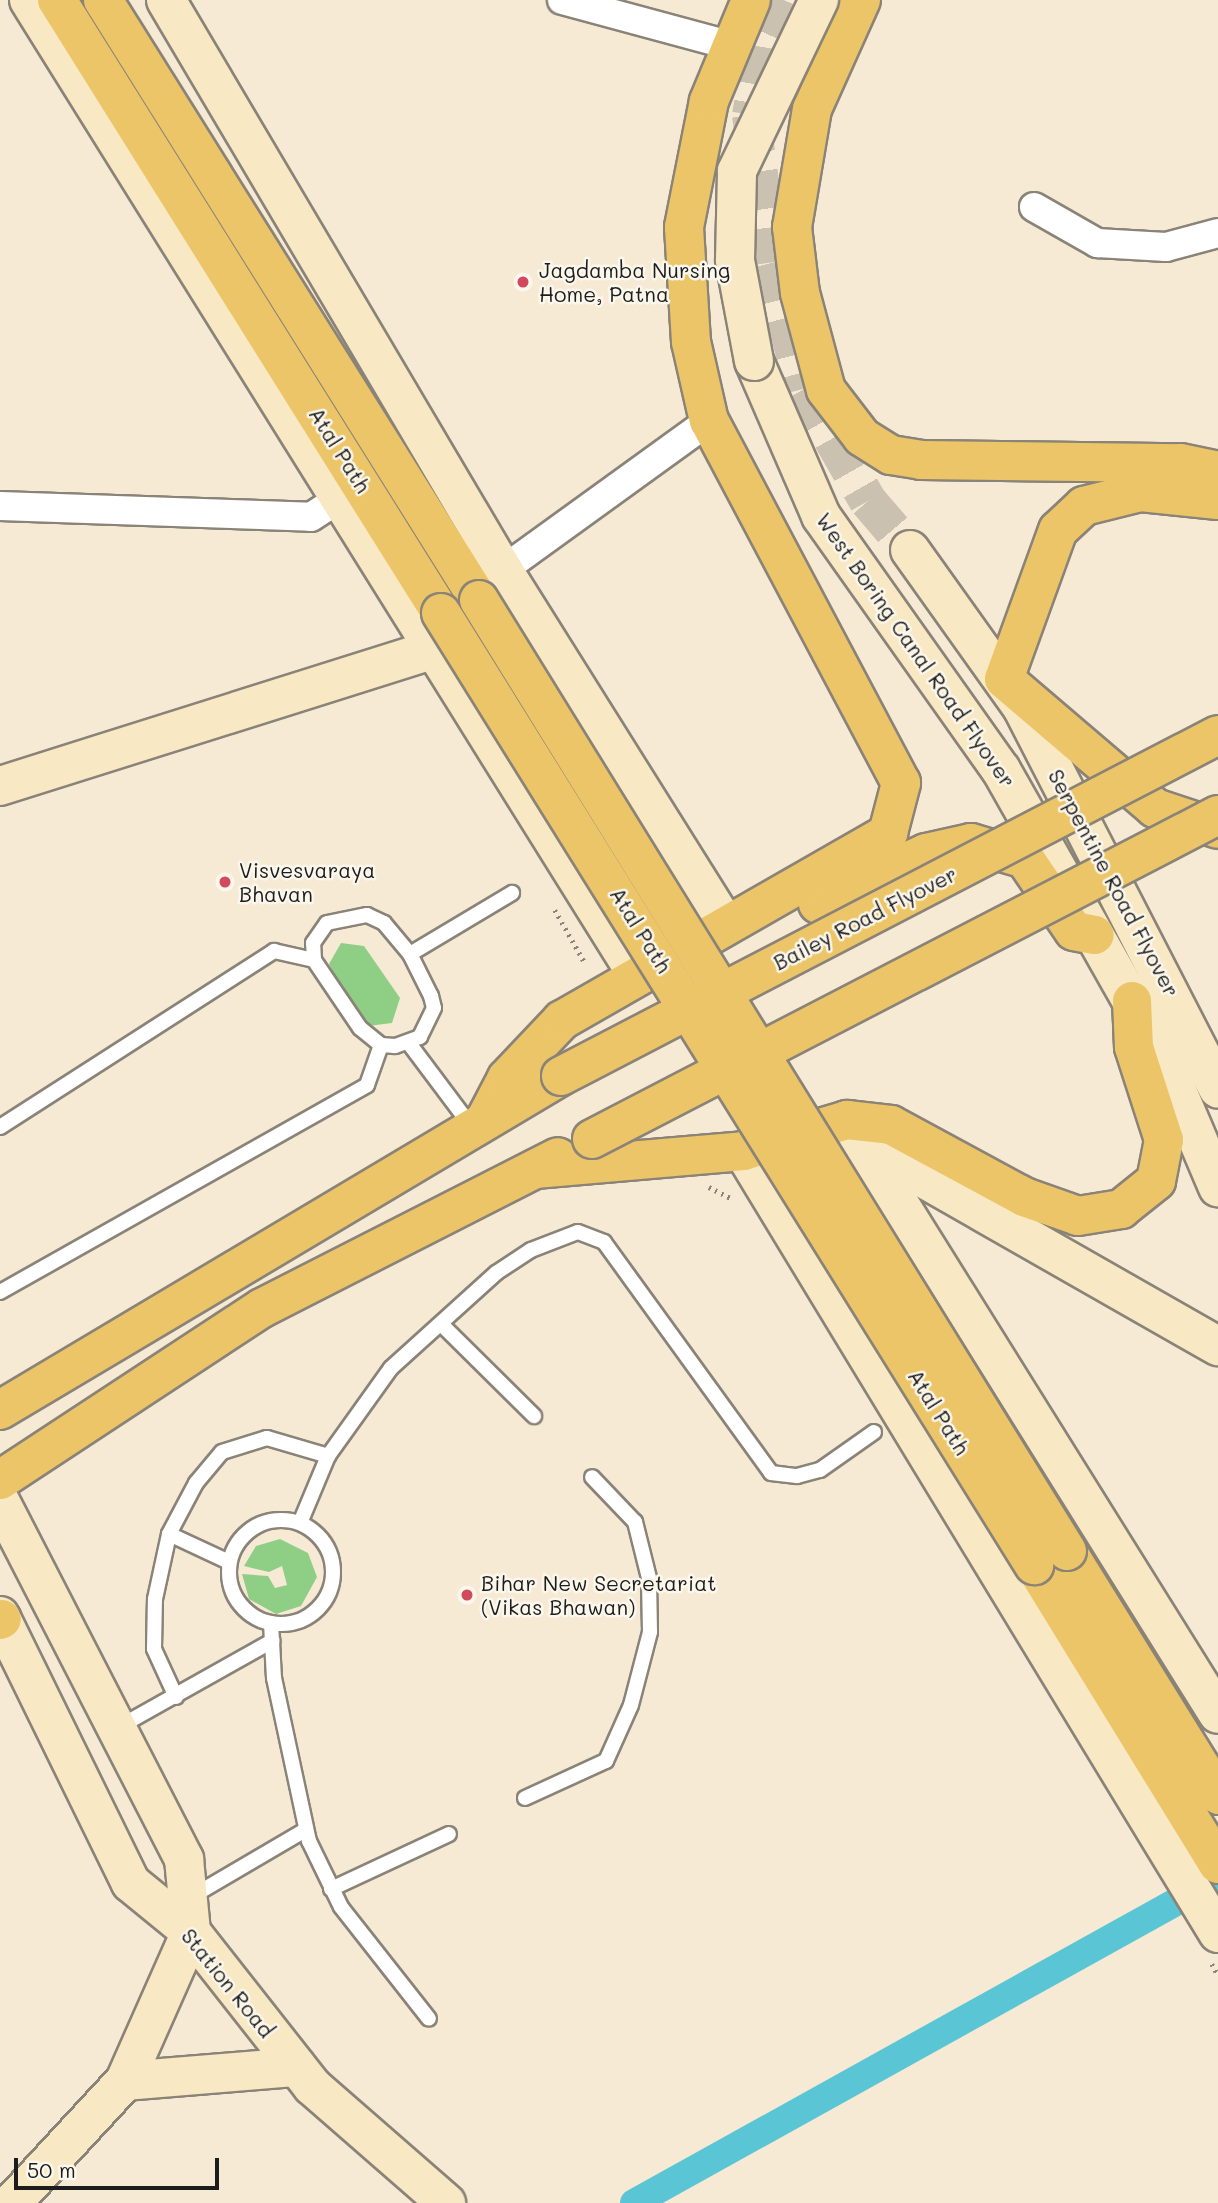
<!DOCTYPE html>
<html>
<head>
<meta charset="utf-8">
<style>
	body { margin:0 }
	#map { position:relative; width:1218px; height:2203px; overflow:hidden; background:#f7ead5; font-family:Mali,sans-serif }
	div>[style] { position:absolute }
	.green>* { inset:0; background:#8ece85 }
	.canal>* { height:28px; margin:-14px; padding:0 14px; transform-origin:14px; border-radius:14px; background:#5ac5d4 }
	.secondary-tunnel>* { height:38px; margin-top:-19px; transform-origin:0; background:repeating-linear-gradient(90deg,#cbc1b0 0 38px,transparent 0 57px) }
	.path>* { height:4.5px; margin-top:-2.25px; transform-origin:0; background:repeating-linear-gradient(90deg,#8a8378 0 2px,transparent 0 7px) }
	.roads { filter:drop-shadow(2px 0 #8a8378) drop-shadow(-2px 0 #8a8378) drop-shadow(0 2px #8a8378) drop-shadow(0 -2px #8a8378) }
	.lane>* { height:14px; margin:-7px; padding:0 7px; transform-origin:7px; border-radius:7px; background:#fff }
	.lane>.ring { margin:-7px; padding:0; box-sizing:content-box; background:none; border:14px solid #fff; border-radius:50% }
	.street>* { height:28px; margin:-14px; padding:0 14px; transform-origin:14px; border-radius:14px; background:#fff }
	.secondary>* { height:38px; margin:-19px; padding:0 19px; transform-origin:19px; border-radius:19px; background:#f8e8c3 }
	.primary>* { height:38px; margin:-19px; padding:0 19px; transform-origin:19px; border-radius:19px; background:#edc569 }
	.highway>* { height:38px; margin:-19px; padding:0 19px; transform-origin:19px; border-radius:19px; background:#edc569 }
	.bridges { filter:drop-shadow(2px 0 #8a8378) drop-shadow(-2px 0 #8a8378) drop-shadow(0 2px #8a8378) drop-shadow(0 -2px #8a8378) }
	.secondary-bridge>* { height:38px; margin:-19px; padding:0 19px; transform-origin:19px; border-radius:19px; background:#f8e8c3 }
	.primary-bridge>* { height:38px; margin:-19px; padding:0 19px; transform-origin:19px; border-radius:19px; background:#edc569 }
	.highway-bridge>* { height:38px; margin:-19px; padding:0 19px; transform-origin:19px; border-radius:19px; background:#edc569 }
	.dots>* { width:19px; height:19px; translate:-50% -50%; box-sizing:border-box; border:4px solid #fbf7ec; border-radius:50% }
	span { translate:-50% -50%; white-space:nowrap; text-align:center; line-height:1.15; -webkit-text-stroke:5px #fbf7ec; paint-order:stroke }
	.poi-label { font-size:21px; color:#1c1c1c }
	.left { translate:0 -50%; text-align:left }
	.street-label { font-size:21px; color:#1c1c1c }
	.scale { position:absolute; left:14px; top:2158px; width:205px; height:32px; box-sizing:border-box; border:4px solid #1c1c1c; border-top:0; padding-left:9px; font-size:21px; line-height:24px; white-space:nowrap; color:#1c1c1c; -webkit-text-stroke:5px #fbf7ec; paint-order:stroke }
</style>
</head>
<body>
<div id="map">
	<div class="green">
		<i style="clip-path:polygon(341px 943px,364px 946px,400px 998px,392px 1023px,368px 1026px,343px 991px,329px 964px)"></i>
		<i style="clip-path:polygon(280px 1539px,308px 1553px,317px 1577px,301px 1606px,276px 1614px,249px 1599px,242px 1574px,268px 1576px,275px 1588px,287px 1585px,282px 1566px,269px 1572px,244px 1566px,256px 1546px)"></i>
	</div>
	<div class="canal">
		<i style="left:634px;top:2203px;width:659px;rotate:-29.05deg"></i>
	</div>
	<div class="secondary-tunnel">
		<i style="left:784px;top:0;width:51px;rotate:114.1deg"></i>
		<i style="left:763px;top:47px;width:69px;rotate:100deg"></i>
		<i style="left:751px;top:115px;width:149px;rotate:82.3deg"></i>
		<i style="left:771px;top:263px;width:130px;rotate:75.3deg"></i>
		<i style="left:804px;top:389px;width:129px;rotate:60.3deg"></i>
		<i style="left:868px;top:501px;width:65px;rotate:49.4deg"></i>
	</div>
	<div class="path">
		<i style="left:555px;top:910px;width:59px;rotate:60.4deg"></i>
		<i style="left:709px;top:1187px;width:27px;rotate:27deg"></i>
		<i style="left:1212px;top:1964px;width:13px;rotate:61deg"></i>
	</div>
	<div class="roads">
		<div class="lane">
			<i style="left:367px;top:915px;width:19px;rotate:25deg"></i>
			<i style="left:384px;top:923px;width:40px;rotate:50deg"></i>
			<i style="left:410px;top:954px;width:47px;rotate:63.4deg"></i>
			<i style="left:431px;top:996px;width:12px;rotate:76deg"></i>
			<i style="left:434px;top:1008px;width:32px;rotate:116deg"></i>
			<i style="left:420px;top:1037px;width:27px;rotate:160deg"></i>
			<i style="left:395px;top:1046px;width:14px;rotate:-176deg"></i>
			<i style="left:381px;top:1045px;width:27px;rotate:-141deg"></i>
			<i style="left:360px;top:1028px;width:82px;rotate:-124.1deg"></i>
			<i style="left:314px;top:960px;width:17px;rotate:-93deg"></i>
			<i style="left:313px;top:943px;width:24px;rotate:-55deg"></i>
			<i style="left:327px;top:923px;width:41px;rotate:-11.3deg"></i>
			<i style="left:410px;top:954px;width:119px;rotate:-30.9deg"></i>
			<i style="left:408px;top:1042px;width:105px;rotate:53.1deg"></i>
			<i style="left:0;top:1127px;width:326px;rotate:-32.7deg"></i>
			<i style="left:274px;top:951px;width:41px;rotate:12.7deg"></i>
			<i style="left:0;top:1292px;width:421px;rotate:-29.4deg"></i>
			<i style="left:367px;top:1085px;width:42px;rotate:-70.7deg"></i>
			<i style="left:441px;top:1324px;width:131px;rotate:44.7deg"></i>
			<i class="ring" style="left:229px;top:1520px;width:90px;height:90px"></i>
			<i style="left:300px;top:1523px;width:73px;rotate:-67.3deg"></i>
			<i style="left:328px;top:1456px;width:108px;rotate:-54.4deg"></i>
			<i style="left:391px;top:1368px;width:142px;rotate:-42.1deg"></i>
			<i style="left:496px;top:1273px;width:42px;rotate:-33.3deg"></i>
			<i style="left:531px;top:1250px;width:50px;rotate:-21deg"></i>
			<i style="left:578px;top:1232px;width:28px;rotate:21deg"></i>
			<i style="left:604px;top:1242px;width:285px;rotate:54.1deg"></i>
			<i style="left:771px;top:1473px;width:26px;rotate:7deg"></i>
			<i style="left:797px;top:1476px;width:24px;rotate:-15deg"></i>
			<i style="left:820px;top:1470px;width:66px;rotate:-35.1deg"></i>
			<i style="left:169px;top:1534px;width:66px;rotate:25deg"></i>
			<i style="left:271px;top:1623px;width:55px;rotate:86.9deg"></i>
			<i style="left:274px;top:1678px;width:167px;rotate:77.9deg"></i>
			<i style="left:309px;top:1841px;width:73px;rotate:64.1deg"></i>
			<i style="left:341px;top:1907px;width:142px;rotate:51.8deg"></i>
			<i style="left:176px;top:1697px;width:53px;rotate:-114.6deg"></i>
			<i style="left:154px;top:1649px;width:50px;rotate:-88.9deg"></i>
			<i style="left:155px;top:1599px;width:66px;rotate:-77.8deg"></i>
			<i style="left:169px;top:1534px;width:58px;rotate:-62.1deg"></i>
			<i style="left:196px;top:1483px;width:40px;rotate:-50deg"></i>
			<i style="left:222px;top:1452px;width:47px;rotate:-17.3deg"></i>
			<i style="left:267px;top:1438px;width:64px;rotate:16.4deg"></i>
			<i style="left:119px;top:1727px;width:176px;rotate:-29.3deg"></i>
			<i style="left:525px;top:1798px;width:89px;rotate:-24.6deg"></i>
			<i style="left:606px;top:1761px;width:61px;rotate:-65.9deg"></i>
			<i style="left:631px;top:1705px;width:75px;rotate:-75.4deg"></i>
			<i style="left:650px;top:1632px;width:54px;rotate:-91.1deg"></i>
			<i style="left:649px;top:1578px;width:58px;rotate:-104deg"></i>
			<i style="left:635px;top:1522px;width:62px;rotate:-133.7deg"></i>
			<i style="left:331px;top:1889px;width:130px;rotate:-25deg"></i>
			<i style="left:191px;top:1897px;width:132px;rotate:-30.4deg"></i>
		</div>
		<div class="street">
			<i style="left:562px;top:0;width:176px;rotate:15.1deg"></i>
			<i style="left:1034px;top:207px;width:73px;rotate:29.7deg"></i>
			<i style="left:1097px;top:243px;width:69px;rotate:3.3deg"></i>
			<i style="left:1166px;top:247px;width:54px;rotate:-15.1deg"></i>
			<i style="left:0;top:506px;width:311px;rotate:2deg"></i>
			<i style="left:311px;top:517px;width:31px;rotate:-33deg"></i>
			<i style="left:503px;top:570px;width:254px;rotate:-35.9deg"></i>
		</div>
		<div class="secondary">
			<i style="left:29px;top:0;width:1147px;rotate:58.04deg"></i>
			<i style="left:166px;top:0;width:662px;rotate:59.41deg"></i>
			<i style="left:503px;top:570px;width:419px;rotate:57.9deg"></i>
			<i style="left:754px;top:361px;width:169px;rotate:66.6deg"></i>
			<i style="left:821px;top:516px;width:311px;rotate:54.7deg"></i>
			<i style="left:1001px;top:770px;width:325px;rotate:60.5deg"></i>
			<i style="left:1161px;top:1053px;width:146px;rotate:67deg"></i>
			<i style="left:910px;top:550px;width:193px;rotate:54.5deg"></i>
			<i style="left:1022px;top:707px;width:429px;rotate:62.8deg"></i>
			<i style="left:0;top:786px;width:452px;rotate:-17.5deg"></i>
			<i style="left:847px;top:1120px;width:700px;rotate:58.01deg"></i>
			<i style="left:876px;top:1131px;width:44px;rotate:53.4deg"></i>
			<i style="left:902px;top:1166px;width:364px;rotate:29.7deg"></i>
			<i style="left:743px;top:1151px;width:915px;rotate:58.72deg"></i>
			<i style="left:0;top:1501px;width:403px;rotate:62.8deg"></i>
			<i style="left:184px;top:1859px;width:73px;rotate:84.5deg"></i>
			<i style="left:191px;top:1932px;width:163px;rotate:113.9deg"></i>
			<i style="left:125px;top:2081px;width:166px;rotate:132.8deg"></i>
			<i style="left:0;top:1616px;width:297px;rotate:63.9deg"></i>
			<i style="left:131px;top:1883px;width:77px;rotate:39.2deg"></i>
			<i style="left:191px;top:1932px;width:196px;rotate:51.8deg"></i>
			<i style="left:312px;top:2086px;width:178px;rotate:41.1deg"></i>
			<i style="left:125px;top:2081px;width:172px;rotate:-4.7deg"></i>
		</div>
		<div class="primary">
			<i style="left:57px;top:0;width:723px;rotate:57.94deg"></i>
			<i style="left:103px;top:0;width:708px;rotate:57.93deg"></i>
			<i style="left:1067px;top:1551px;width:287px;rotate:58.2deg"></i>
			<i style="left:1034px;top:1565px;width:351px;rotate:58.4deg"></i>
		</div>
		<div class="highway">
			<i style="left:861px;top:0;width:120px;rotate:114.2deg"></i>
			<i style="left:812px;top:109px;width:120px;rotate:99.6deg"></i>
			<i style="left:792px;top:227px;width:66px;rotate:83.1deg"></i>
			<i style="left:800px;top:293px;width:100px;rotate:75deg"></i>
			<i style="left:826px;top:390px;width:59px;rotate:52.5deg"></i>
			<i style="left:862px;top:437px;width:34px;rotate:32deg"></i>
			<i style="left:891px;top:455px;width:30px;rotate:9deg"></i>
			<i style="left:921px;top:460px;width:260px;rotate:0.7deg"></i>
			<i style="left:1181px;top:463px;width:38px;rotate:12deg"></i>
			<i style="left:1218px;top:500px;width:78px;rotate:-174.1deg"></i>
			<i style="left:1140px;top:492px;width:58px;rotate:166deg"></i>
			<i style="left:1084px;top:506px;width:35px;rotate:137deg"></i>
			<i style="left:1058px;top:530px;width:158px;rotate:109.9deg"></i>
			<i style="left:1004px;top:679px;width:199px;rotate:40.5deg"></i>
			<i style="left:1155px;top:808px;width:66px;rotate:18.4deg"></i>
			<i style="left:818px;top:904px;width:119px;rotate:-25.3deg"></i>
			<i style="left:926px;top:853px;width:46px;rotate:-12.5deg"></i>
			<i style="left:971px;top:843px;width:56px;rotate:16.5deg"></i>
			<i style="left:1025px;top:859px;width:87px;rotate:55.8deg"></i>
			<i style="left:1074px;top:931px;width:21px;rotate:11deg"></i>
			<i style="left:486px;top:1118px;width:45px;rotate:-62.3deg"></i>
			<i style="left:507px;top:1078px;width:80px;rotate:-46.5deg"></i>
			<i style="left:562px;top:1020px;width:376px;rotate:-29.8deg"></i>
			<i style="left:888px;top:833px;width:52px;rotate:-75.4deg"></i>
			<i style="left:901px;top:783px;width:410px;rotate:-117.9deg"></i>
			<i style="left:709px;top:421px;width:81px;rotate:-102.8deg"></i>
			<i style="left:691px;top:342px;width:115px;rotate:-93.5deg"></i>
			<i style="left:684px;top:227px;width:128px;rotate:-78.8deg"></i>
			<i style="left:709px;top:101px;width:109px;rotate:-67.4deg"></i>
			<i style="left:535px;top:1169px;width:209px;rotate:-4.9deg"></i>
			<i style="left:743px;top:1151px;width:109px;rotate:-16.6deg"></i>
			<i style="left:847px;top:1120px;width:44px;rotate:6.5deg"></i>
			<i style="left:891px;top:1125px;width:151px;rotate:28.4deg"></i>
			<i style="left:1024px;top:1197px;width:57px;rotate:19.4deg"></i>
			<i style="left:1078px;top:1216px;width:44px;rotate:-9.2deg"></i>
			<i style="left:1121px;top:1209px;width:45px;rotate:-38.7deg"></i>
			<i style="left:1156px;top:1181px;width:42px;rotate:-79deg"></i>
			<i style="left:1164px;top:1140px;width:98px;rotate:-107.9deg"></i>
			<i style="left:1134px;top:1047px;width:46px;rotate:-92.5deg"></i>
			<i style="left:0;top:1410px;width:653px;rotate:-30.77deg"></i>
			<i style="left:0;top:1480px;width:313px;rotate:-33.3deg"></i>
			<i style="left:262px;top:1308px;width:332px;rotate:-27deg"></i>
			<i style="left:0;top:1620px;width:2px;rotate:-27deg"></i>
		</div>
	</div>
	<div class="bridges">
		<div class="secondary-bridge">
			<i style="left:754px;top:361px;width:103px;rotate:-100.7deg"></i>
			<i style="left:735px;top:260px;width:89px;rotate:-88.7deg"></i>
			<i style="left:737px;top:171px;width:190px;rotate:-64.4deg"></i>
		</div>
		<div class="primary-bridge">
			<i style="left:479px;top:600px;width:1118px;rotate:58.27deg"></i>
			<i style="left:441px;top:613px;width:1122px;rotate:58.08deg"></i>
		</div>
		<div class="highway-bridge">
			<i style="left:561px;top:1076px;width:740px;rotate:-27.43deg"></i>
			<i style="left:592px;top:1139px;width:705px;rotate:-27.36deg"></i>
		</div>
	</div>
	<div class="dots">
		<i style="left:523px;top:282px;background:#d1495b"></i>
		<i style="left:225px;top:882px;background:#d1495b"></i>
		<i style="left:467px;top:1595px;background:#d1495b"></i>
	</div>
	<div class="poi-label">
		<span class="left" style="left:539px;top:282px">Jagdamba Nursing<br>Home, Patna</span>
		<span class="left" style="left:239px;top:882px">Visvesvaraya<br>Bhavan</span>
		<span class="left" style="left:481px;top:1595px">Bihar New Secretariat<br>(Vikas Bhawan)</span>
	</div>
	<div class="street-label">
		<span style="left:340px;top:450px;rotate:58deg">Atal Path</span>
		<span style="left:916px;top:650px;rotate:55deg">West Boring Canal Road Flyover</span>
		<span style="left:1114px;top:883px;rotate:62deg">Serpentine Road Flyover</span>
		<span style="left:865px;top:918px;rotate:-27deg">Bailey Road Flyover</span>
		<span style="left:641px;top:930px;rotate:58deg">Atal Path</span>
		<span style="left:939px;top:1412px;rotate:58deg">Atal Path</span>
		<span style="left:228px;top:1983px;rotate:51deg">Station Road</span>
	</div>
	<div class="scale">50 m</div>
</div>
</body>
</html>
